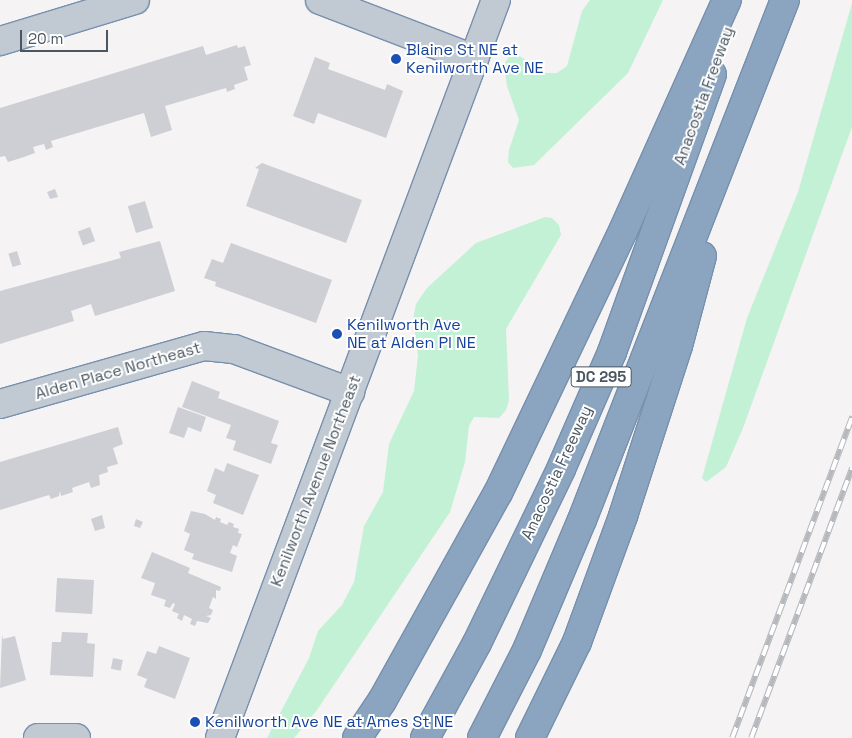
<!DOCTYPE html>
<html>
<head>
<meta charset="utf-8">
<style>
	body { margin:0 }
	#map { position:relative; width:852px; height:738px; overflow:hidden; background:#f5f3f3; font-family:"Space Grotesk",sans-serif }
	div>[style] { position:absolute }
	.green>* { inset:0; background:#c3f1d5 }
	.building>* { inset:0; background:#cdcfd5; transform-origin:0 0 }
	.roads { filter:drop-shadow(1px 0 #7690ad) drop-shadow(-1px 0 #7690ad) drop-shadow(0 1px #7690ad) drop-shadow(0 -1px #7690ad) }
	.minor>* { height:28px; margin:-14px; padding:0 14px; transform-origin:14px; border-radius:14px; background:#c1cad2 }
	.highway>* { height:28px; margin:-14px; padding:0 14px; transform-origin:14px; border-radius:14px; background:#8ba5c1 }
	.rail>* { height:5.5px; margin-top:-2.75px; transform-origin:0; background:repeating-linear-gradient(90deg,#fff 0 11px,#b5b8bd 0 22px); box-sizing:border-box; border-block:1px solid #b5b8bd }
	.dots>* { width:14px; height:14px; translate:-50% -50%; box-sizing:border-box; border:2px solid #fff; border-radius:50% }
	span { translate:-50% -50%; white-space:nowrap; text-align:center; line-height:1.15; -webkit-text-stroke:4px #fff; paint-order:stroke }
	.shield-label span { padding:1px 4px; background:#fff; border:1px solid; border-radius:4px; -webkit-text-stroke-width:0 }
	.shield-label { font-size:15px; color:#4a5661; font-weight:700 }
	.transit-label { font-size:16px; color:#164399 }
	.left { translate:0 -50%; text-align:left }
	.street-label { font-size:16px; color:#4a5661 }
	.scale { position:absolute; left:20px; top:30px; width:88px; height:22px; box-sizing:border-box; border:2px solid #4a5661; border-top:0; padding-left:6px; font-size:15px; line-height:18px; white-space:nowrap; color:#4a5661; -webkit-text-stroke:4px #fff; paint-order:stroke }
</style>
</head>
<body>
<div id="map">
	<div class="green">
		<i style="clip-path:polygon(590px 0,663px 0,628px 73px,534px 165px,513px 168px,508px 162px,509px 150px,519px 120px,507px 86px,504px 64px,509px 57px,518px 55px,546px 73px,557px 73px,567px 66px,582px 11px)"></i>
		<i style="clip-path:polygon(852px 3px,852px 127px,743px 428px,726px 467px,706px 482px,702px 478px,747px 318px,798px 192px)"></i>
		<i style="clip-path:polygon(545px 217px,552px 218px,559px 225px,561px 235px,506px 329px,509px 400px,506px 410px,499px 418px,474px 417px,469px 426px,465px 462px,450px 512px,317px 710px,294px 738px,267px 738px,309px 658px,318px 631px,342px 605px,354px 582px,364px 526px,383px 492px,389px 444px,414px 391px,418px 356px,413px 319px,416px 304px,427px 288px,476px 243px)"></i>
	</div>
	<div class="building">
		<i style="clip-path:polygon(237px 45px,238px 48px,245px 46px,251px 65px,244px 67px,248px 80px,234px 85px,235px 89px,227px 92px,226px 88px,165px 106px,172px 130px,151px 137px,144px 113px,51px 141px,53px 147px,46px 150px,44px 144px,33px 147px,35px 153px,24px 157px,8px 162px,5px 156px,0 157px,0 108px,203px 46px,206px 55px)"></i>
		<i style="clip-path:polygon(315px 57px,330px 63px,328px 69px,385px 90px,387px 84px,403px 91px,386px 138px,318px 113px,314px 124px,293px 116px)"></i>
		<i style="clip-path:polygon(262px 163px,362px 200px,346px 243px,246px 206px,259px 169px,255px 168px)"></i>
		<i style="clip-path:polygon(55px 189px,58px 197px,50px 199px,47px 192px)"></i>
		<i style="left:145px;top:201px;width:28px;height:18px;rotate:73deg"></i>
		<i style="left:90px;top:227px;width:15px;height:13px;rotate:70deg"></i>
		<i style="clip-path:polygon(160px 241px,175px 291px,95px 316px,91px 304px,71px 311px,74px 321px,0 344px,0 291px,121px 258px,119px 252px)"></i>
		<i style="clip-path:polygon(231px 243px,332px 280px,316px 323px,215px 286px,216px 282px,204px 278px,212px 259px,223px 263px)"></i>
		<i style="left:17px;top:251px;width:14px;height:9px;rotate:73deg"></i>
		<i style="clip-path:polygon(192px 381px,220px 392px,218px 398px,279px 421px,271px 443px,278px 445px,271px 464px,233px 450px,236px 441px,226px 438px,231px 425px,182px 407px)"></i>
		<i style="clip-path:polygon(178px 407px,206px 417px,201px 432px,188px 427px,184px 438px,169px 433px)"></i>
		<i style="clip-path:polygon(118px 427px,123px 444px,113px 448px,118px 464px,107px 467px,108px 472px,99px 475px,100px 485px,91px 488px,89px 482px,72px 488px,73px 492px,61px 496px,60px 491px,59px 496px,51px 499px,49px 495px,0 510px,0 462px)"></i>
		<i style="clip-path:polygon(227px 463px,259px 475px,243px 515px,213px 503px,216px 495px,207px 491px,215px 468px,224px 472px)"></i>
		<i style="clip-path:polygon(191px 511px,205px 514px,215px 520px,216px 517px,221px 519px,220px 522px,227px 525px,229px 522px,234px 524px,233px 527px,239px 529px,238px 533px,242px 534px,237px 547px,233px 545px,230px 553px,237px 556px,232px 572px,192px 559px,194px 554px,184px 550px,190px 534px,184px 531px)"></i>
		<i style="clip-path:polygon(102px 515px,105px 528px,95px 531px,91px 519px)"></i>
		<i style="clip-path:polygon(136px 519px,143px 522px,140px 528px,134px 526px)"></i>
		<i style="clip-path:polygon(152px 552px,190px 568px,188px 573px,221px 587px,220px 591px,216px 590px,216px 599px,213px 597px,209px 608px,213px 610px,211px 615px,206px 616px,211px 618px,208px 623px,197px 621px,195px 626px,190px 624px,192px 619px,184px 615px,182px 621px,177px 618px,179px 614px,172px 611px,175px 604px,173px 603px,170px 608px,164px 606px,166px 600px,151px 595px,155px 583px,141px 578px)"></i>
		<i style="left:57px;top:578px;width:37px;height:34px;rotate:3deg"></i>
		<i style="clip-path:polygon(62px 632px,88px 633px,87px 643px,95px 644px,93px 677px,50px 675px,52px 642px,61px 642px)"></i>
		<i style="clip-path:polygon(2px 635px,3px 639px,15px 636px,26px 680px,0 688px)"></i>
		<i style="clip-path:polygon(159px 646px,190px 658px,175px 699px,144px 687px,147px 679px,137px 675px,147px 651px,156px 654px)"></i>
		<i style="left:113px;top:658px;width:10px;height:11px;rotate:11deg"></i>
	</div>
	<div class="roads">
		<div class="minor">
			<i style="left:320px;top:0;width:165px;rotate:21deg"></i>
			<i style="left:0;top:41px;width:141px;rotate:-16.9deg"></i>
			<i style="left:0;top:404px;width:212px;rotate:-15.9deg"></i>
			<i style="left:204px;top:346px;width:30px;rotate:6deg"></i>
			<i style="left:234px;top:349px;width:124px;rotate:20.3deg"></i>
			<i style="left:38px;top:738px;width:38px"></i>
			<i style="left:220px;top:738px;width:788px;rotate:-69.5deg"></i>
		</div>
		<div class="highway">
			<i style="left:357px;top:738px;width:45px;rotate:-56deg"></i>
			<i style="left:382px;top:701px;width:238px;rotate:-60.9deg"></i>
			<i style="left:498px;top:493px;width:290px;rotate:-64.5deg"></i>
			<i style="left:623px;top:231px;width:253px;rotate:-65.8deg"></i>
			<i style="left:425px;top:738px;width:108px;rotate:-61.3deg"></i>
			<i style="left:477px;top:643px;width:193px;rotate:-64.2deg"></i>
			<i style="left:561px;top:469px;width:128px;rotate:-66.4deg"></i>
			<i style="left:612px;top:352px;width:295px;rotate:-70.2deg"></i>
			<i style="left:482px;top:738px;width:99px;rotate:-62.9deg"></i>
			<i style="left:527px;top:650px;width:141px;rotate:-67.1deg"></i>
			<i style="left:582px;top:520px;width:558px;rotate:-68.68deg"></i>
			<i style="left:530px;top:738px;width:107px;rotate:-63.9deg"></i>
			<i style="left:577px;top:642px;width:134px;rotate:-69.9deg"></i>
			<i style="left:623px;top:516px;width:179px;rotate:-72.1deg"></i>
			<i style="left:678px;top:346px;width:93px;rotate:-75.1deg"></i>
		</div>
	</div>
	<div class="rail">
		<i style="left:732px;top:738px;width:343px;rotate:-69.5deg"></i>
		<i style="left:751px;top:738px;width:288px;rotate:-69.5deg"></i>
	</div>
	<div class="dots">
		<i style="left:396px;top:59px;background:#1a4fb4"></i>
		<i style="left:337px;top:334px;background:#1a4fb4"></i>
		<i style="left:195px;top:722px;background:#1a4fb4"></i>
	</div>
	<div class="shield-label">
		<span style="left:601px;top:377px">DC 295</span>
	</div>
	<div class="transit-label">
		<span class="left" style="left:406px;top:59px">Blaine St NE at<br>Kenilworth Ave NE</span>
		<span class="left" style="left:347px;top:334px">Kenilworth Ave<br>NE at Alden Pl NE</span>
		<span class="left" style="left:205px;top:722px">Kenilworth Ave NE at Ames St NE</span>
	</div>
	<div class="street-label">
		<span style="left:704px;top:96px;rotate:-70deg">Anacostia Freeway</span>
		<span style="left:118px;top:371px;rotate:-16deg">Alden Place Northeast</span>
		<span style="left:557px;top:473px;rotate:-65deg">Anacostia Freeway</span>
		<span style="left:316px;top:481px;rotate:-69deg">Kenilworth Avenue Northeast</span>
	</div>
	<div class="scale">20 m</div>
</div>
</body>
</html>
